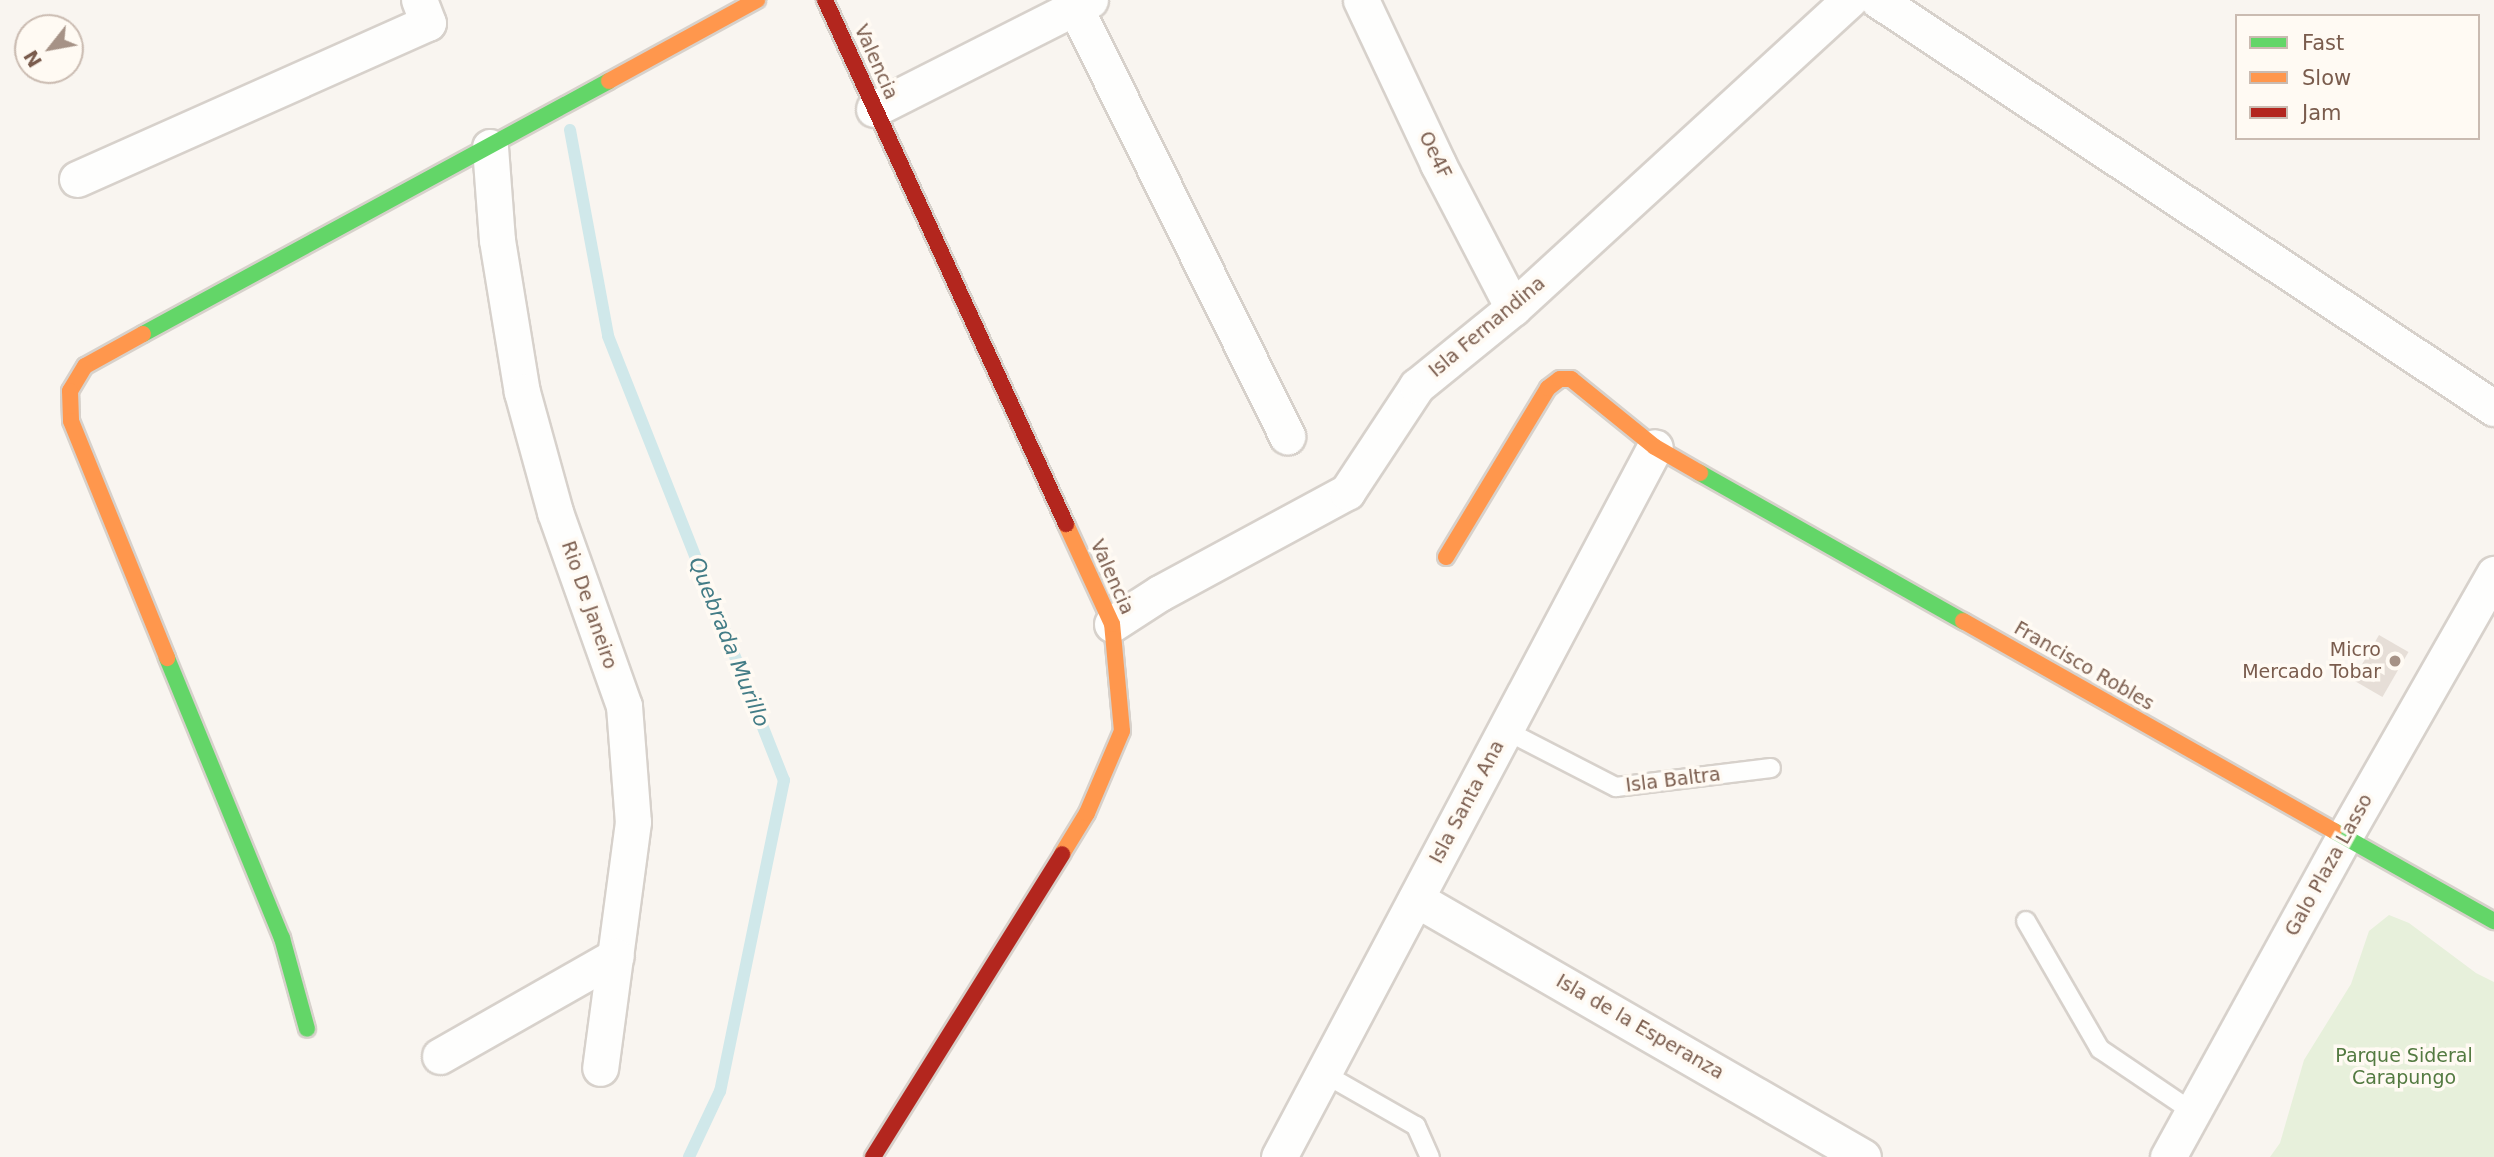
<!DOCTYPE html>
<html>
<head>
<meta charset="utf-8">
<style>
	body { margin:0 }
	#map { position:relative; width:2494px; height:1157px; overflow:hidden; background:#f9f5f0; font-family:"DejaVu Sans",sans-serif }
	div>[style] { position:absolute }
	.green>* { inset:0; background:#e7f0db }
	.stream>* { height:12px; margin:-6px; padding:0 6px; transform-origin:6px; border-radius:6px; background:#d0e8ea }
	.building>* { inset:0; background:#e6ded7; transform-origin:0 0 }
	.roads { filter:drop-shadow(2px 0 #d7d1cb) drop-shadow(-2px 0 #d7d1cb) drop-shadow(0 2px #d7d1cb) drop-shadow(0 -2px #d7d1cb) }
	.lane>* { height:18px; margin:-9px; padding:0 9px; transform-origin:9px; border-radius:9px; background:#fefefd }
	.street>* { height:35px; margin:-17.5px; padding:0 17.5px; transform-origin:17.5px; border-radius:17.5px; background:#fefefd }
	.fast>* { height:16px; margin:-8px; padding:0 8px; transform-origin:8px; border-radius:8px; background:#63d668 }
	.slow>* { height:16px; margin:-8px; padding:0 8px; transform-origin:8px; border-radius:8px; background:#ff974d }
	.jam>* { height:16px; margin:-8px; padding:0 8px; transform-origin:8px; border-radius:8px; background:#b3261e }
	.dots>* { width:19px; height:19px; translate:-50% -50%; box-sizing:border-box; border:4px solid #fffaf3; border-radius:50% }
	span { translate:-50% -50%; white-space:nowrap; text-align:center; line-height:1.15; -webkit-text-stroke:7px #fffaf3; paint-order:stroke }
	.street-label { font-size:19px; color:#7a5c4d }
	.poi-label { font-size:19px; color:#7a5c4d }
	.right { translate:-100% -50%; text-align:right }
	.park-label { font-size:19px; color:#537a41 }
	.water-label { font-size:21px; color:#437c86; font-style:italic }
	.legend { position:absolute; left:2235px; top:14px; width:245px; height:126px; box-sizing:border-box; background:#fffaf3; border:2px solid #cabbb1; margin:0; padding:9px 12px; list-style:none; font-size:21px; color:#7a5c4d }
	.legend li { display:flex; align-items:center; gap:14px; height:35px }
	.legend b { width:35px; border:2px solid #cabbb1 }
	.north { position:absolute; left:14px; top:14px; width:70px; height:70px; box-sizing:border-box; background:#fffaf3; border:2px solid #cabbb1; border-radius:50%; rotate:239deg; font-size:19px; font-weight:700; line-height:28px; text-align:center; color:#7a5c4d }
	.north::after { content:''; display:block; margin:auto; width:24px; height:32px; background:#a69286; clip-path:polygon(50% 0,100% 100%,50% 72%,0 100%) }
</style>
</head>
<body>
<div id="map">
	<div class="green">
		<i style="clip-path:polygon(2389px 915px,2409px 923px,2476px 973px,2494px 982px,2494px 1157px,2270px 1157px,2280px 1143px,2304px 1060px,2351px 984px,2369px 931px)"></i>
	</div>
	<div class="stream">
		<i style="left:570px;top:130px;width:209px;rotate:79.5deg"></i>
		<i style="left:608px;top:336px;width:478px;rotate:68.4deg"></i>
		<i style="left:784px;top:780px;width:318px;rotate:101.6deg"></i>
		<i style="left:720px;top:1091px;width:73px;rotate:115.2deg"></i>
	</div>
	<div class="building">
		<i style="left:2379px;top:635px;width:34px;height:52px;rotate:30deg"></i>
	</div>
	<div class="roads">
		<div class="lane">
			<i style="left:1505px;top:730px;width:125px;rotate:27.2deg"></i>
			<i style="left:1616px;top:787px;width:156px;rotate:-7deg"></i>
			<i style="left:2026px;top:921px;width:148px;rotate:60deg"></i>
			<i style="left:2100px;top:1049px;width:112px;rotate:34.1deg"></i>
			<i style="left:1323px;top:1073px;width:107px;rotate:29.7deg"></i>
			<i style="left:1416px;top:1126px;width:34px;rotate:66deg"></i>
		</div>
		<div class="street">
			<i style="left:1361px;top:0;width:181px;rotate:64.8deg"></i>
			<i style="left:1438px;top:164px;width:162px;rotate:62.5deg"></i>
			<i style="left:1878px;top:0;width:739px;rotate:33.52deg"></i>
			<i style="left:1075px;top:7px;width:479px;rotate:63.7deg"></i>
			<i style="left:874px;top:109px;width:242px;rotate:-26.8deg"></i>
			<i style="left:490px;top:147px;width:93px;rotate:85.7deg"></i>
			<i style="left:497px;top:240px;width:154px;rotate:80.7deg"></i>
			<i style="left:522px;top:392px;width:124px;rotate:74.6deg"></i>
			<i style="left:555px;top:512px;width:206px;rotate:70.4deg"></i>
			<i style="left:624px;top:706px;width:116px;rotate:85.6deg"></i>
			<i style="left:633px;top:822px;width:248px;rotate:97.6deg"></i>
			<i style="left:77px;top:179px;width:384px;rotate:-24deg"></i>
			<i style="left:428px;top:23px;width:25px;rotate:-111deg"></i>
			<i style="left:1112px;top:624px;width:57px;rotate:-32.9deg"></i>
			<i style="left:1160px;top:593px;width:213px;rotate:-28.4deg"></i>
			<i style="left:1347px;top:492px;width:127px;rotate:-56.6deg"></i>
			<i style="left:1417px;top:386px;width:124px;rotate:-39.1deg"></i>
			<i style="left:1513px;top:308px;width:456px;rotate:-42.5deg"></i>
			<i style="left:1416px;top:899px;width:516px;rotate:29.99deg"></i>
			<i style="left:440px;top:1056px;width:202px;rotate:-29.6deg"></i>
			<i style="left:1279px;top:1157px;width:803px;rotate:-62.1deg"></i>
			<i style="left:2168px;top:1157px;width:365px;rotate:-61.2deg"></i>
			<i style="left:2344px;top:837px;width:303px;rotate:-60.3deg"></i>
		</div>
		<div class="fast">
			<i style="left:143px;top:334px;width:530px;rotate:-28.5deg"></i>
			<i style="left:1700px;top:473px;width:302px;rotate:29.4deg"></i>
			<i style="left:167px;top:658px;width:303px;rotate:67.7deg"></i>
			<i style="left:282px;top:938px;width:94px;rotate:74.6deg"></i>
			<i style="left:2334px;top:831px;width:184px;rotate:29.4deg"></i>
		</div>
		<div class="slow">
			<i style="left:609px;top:81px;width:169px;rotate:-28.7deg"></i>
			<i style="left:143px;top:334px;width:66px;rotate:151.1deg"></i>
			<i style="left:85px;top:366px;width:29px;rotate:121deg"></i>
			<i style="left:70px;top:391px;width:30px;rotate:88deg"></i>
			<i style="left:71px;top:421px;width:256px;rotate:67.9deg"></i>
			<i style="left:1446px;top:557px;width:197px;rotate:-58.9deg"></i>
			<i style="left:1548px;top:388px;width:15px;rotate:-37deg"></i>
			<i style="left:1560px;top:379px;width:11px"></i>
			<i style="left:1571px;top:379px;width:108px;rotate:39deg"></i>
			<i style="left:1655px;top:447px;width:52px;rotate:30deg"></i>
			<i style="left:1963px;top:621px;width:426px;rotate:29.5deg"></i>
			<i style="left:1062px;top:854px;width:48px;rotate:-58.6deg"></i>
			<i style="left:1087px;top:813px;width:89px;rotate:-66.9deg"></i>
			<i style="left:1122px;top:731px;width:107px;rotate:-95.3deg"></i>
			<i style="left:1112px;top:624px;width:110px;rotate:-114.7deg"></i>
		</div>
		<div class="jam">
			<i style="left:825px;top:0;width:577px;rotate:65.3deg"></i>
			<i style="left:873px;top:1157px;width:357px;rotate:-58deg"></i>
		</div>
	</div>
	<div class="dots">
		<i style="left:2395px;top:661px;background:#a69286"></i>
	</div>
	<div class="street-label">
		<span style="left:876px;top:62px;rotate:66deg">Valencia</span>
		<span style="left:1435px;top:155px;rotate:64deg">Oe4F</span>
		<span style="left:1487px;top:327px;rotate:-40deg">Isla Fernandina</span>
		<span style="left:1112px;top:577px;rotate:66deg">Valencia</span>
		<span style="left:589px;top:605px;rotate:71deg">Rio De Janeiro</span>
		<span style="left:2084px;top:666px;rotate:30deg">Francisco Robles</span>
		<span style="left:1673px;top:780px;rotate:-7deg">Isla Baltra</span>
		<span style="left:1467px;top:802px;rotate:-62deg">Isla Santa Ana</span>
		<span style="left:2329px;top:865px;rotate:-61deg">Galo Plaza Lasso</span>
		<span style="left:1640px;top:1027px;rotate:30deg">Isla de la Esperanza</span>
	</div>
	<div class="poi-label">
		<span class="right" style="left:2381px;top:661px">Micro<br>Mercado Tobar</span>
	</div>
	<div class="park-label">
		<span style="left:2404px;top:1067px">Parque Sideral<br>Carapungo</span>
	</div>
	<div class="water-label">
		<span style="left:729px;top:642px;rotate:68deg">Quebrada Murillo</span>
	</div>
	<ul class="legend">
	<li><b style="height:9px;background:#63d668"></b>Fast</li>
	<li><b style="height:9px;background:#ff974d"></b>Slow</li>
	<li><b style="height:9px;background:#b3261e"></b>Jam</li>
	</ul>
	<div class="north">N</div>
</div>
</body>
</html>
